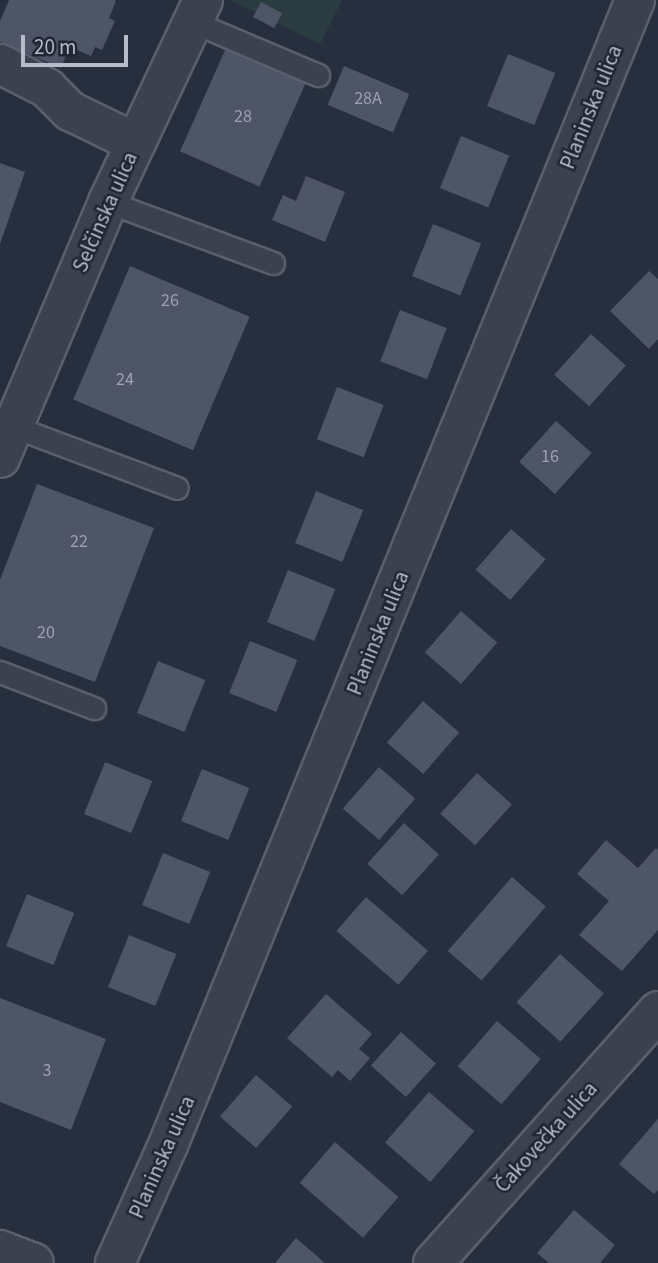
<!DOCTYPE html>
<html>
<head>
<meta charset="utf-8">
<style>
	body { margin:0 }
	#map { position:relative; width:658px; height:1263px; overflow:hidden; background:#272f3e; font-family:"Source Sans 3",sans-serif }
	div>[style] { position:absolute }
	.green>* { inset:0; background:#2a3c40 }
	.building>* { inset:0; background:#4e5567; transform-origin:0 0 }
	.roads { filter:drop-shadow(2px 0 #595f6c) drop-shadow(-2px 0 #595f6c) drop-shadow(0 2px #595f6c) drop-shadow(0 -2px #595f6c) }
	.service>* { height:21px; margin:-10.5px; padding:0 10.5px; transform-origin:10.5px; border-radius:10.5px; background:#3b414e }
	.minor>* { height:38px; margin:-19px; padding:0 19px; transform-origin:19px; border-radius:19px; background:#3b414e }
	.tertiary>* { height:38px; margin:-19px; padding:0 19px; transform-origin:19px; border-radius:19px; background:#3b414e }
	span { translate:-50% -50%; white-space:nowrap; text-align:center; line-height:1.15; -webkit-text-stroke:5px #202634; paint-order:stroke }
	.number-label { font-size:18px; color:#9ea2b0 }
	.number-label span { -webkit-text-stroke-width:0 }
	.street-label { font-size:21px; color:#b8bcc9 }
	.scale { position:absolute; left:21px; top:35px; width:107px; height:32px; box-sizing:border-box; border:4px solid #b8bcc9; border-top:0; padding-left:9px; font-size:21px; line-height:24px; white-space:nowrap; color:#b8bcc9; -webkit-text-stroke:5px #202634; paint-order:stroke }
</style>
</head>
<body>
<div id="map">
	<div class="green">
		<i style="clip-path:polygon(230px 0,342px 0,320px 44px)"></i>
	</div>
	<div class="building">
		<i style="clip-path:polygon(9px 0,114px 0,116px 1px,109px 18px,115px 21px,102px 50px,95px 47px,91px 56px,77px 50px,74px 56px,67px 53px,61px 68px,0 42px,0 21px)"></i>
		<i style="left:261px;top:2px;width:24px;height:17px;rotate:28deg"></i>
		<i style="left:226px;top:48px;width:87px;height:113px;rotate:24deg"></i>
		<i style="left:508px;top:54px;width:51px;height:56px;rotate:22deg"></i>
		<i style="left:344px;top:66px;width:71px;height:42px;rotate:23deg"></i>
		<i style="left:461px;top:136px;width:52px;height:56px;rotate:22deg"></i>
		<i style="clip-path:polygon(0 163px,25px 172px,0 244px)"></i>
		<i style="clip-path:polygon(306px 176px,345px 192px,325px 242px,272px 220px,283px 195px,296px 201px)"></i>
		<i style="left:433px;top:224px;width:52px;height:56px;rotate:22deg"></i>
		<i style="left:130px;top:266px;width:130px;height:145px;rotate:23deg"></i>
		<i style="clip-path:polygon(649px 271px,658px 279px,658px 339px,649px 349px,610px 311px)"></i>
		<i style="left:400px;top:310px;width:50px;height:55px;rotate:21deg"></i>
		<i style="left:591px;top:334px;width:47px;height:55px;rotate:42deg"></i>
		<i style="left:337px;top:387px;width:50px;height:56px;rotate:21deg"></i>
		<i style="left:556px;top:421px;width:48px;height:55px;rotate:42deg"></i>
		<i style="clip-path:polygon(37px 484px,154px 528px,95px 682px,0 646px,0 580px)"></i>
		<i style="left:316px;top:491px;width:51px;height:56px;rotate:22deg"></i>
		<i style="left:511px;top:529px;width:46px;height:54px;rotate:41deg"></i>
		<i style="left:288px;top:570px;width:51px;height:56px;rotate:22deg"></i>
		<i style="left:461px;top:611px;width:48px;height:55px;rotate:41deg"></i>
		<i style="left:250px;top:641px;width:51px;height:56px;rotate:22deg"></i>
		<i style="left:158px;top:661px;width:51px;height:56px;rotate:22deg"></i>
		<i style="left:423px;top:701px;width:48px;height:55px;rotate:41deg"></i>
		<i style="left:105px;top:762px;width:51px;height:56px;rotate:22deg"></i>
		<i style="left:379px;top:767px;width:48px;height:55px;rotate:41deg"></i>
		<i style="left:202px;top:769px;width:51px;height:56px;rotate:22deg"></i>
		<i style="left:477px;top:773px;width:47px;height:55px;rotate:42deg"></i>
		<i style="left:404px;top:823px;width:47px;height:55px;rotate:42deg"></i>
		<i style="clip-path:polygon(606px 840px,638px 868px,656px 848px,658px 850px,658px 930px,622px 971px,579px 935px,609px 901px,577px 874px)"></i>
		<i style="left:163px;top:853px;width:51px;height:56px;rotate:22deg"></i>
		<i style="left:512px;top:877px;width:45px;height:98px;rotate:41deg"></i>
		<i style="left:27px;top:894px;width:51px;height:56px;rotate:22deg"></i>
		<i style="left:366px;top:897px;width:82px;height:45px;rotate:41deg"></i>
		<i style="left:129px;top:935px;width:51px;height:56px;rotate:22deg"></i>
		<i style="left:560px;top:954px;width:59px;height:65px;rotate:42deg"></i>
		<i style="clip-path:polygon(326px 994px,372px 1034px,359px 1049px,370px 1058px,350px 1081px,338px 1070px,332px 1077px,287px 1038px)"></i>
		<i style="clip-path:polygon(0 998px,106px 1039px,71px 1130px,0 1102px)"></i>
		<i style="left:497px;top:1021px;width:58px;height:60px;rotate:41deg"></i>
		<i style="left:401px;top:1032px;width:47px;height:45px;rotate:42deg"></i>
		<i style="left:256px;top:1075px;width:48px;height:55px;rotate:41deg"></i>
		<i style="left:429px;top:1092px;width:60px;height:67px;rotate:41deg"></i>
		<i style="clip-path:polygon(658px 1119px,658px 1190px,654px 1194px,619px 1164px)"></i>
		<i style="left:335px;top:1142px;width:84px;height:54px;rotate:41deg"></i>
		<i style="clip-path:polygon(574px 1210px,615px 1245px,600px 1263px,549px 1263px,537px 1253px)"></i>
		<i style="clip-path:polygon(296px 1238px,325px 1263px,275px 1263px)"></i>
	</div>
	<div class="roads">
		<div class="service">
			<i style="left:193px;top:22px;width:136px;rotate:23deg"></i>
			<i style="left:108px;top:202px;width:176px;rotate:20.3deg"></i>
			<i style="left:12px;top:426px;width:176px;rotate:20.6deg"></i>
			<i style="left:0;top:672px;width:101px;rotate:21deg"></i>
		</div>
		<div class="minor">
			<i style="left:0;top:64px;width:53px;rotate:27.1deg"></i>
			<i style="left:47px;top:88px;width:33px;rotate:45deg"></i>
			<i style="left:70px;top:111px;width:73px;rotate:25.9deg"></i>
			<i style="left:0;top:458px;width:278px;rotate:-67.1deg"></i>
			<i style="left:108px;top:202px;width:223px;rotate:-64.8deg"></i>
			<i style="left:115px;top:1263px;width:129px;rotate:-65.8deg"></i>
			<i style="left:168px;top:1145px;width:1237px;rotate:-67.81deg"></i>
			<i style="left:433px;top:1263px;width:338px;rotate:-48.2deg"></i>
		</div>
		<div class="tertiary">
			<i style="left:0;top:1250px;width:36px;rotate:21deg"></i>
		</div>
	</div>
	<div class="number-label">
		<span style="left:368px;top:99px">28A</span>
		<span style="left:243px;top:117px">28</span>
		<span style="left:170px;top:301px">26</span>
		<span style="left:125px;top:380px">24</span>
		<span style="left:550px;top:457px">16</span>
		<span style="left:79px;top:542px">22</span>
		<span style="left:46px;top:633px">20</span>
		<span style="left:47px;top:1071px">3</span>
	</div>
	<div class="street-label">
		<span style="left:591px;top:107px;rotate:-68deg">Planinska ulica</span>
		<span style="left:105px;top:212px;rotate:-66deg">Selčinska ulica</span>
		<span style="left:378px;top:633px;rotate:-68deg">Planinska ulica</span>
		<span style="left:546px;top:1137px;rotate:-48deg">Čakovečka ulica</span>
		<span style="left:162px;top:1157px;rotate:-66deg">Planinska ulica</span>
	</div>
	<div class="scale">20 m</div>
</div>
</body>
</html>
